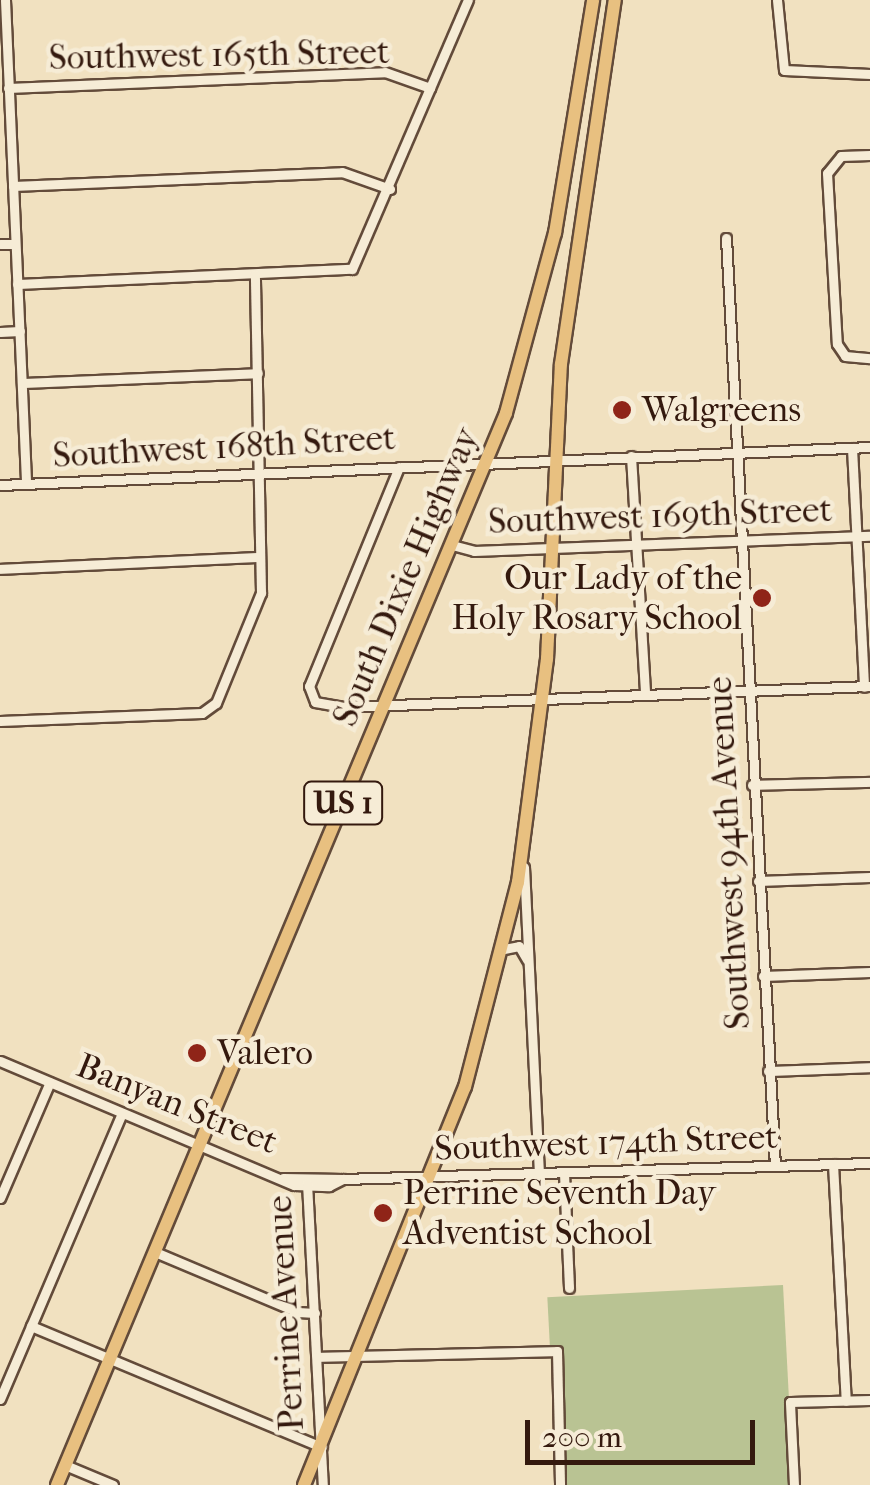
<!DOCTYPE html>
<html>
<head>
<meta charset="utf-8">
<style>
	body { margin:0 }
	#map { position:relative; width:870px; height:1485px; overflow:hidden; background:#f1e1c0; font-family:"IM FELL French Canon",serif }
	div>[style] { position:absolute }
	.green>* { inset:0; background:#b9c393; transform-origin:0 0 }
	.roads { filter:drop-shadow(2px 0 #634b3a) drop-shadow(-2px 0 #634b3a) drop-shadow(0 2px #634b3a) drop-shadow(0 -2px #634b3a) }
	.minor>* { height:9px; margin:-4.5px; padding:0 4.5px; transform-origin:4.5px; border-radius:4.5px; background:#f6ecd6 }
	.highway>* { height:12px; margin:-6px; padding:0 6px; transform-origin:6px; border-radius:6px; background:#e8c080 }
	.dots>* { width:28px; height:28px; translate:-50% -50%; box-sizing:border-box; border:5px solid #f6ecd6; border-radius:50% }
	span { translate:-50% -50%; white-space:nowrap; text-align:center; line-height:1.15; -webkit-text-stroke:9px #f6ecd6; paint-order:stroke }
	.shield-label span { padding:2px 8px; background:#f6ecd6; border:2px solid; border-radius:8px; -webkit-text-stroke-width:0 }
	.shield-label { font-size:32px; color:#34190e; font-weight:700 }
	.street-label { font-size:35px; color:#34190e }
	.poi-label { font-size:35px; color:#34190e }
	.left { translate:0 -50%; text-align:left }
	.right { translate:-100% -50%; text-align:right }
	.scale { position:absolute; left:525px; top:1420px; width:230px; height:45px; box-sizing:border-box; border:5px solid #34190e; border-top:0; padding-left:12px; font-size:30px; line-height:35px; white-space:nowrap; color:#34190e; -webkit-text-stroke:8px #f6ecd6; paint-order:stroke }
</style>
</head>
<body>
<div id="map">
	<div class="green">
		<i style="left:783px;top:1285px;width:200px;height:236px;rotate:87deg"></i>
	</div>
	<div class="roads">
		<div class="minor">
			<i style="left:5px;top:0;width:484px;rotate:87.5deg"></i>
			<i style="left:777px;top:0;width:70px;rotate:84.3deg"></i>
			<i style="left:784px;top:70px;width:86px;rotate:2.7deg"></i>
			<i style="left:8px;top:88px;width:377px;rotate:-2.4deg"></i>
			<i style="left:385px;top:72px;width:48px;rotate:19.6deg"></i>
			<i style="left:870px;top:155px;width:29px;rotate:178deg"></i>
			<i style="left:841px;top:156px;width:22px;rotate:129deg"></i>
			<i style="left:827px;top:173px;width:171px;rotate:86.7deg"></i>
			<i style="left:837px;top:344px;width:14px;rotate:56deg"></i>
			<i style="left:845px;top:356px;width:25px;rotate:5deg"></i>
			<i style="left:13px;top:186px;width:329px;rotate:-2.4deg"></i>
			<i style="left:342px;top:172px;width:51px;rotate:19.5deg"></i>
			<i style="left:726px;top:238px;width:929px;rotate:86.98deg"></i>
			<i style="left:0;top:244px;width:15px"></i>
			<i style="left:17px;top:284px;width:335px;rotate:-2.6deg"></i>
			<i style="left:352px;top:269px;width:293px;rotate:-66.7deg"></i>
			<i style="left:0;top:332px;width:20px;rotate:-3deg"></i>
			<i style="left:22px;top:383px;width:236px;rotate:-2.4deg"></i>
			<i style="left:852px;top:448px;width:239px;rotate:87.1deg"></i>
			<i style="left:631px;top:456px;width:239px;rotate:86.6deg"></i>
			<i style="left:399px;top:467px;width:237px;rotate:112.3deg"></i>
			<i style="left:309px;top:686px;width:17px;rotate:69deg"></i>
			<i style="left:315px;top:702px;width:29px;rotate:10deg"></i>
			<i style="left:344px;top:707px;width:526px;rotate:-2.29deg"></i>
			<i style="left:0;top:485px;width:871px;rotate:-2.5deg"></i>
			<i style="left:452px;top:545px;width:23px;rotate:15deg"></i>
			<i style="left:474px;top:551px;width:396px;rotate:-2.2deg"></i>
			<i style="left:0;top:569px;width:258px;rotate:-2.7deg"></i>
			<i style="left:0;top:721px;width:202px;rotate:-2.3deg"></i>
			<i style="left:202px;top:713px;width:17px;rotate:-36deg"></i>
			<i style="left:216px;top:703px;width:119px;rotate:-67.8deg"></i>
			<i style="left:261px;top:593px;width:319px;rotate:-91.1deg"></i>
			<i style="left:752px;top:785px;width:118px;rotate:-1.5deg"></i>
			<i style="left:524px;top:867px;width:307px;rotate:87.2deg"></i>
			<i style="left:758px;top:881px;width:112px;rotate:-2deg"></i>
			<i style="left:504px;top:949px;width:15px;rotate:-11deg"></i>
			<i style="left:519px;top:946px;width:16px;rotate:60deg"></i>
			<i style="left:763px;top:976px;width:107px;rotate:-2.1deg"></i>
			<i style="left:0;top:1061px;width:319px;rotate:22.9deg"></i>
			<i style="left:294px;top:1185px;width:35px;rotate:2deg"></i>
			<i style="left:329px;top:1186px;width:16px;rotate:-27deg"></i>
			<i style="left:343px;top:1179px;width:60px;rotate:-179deg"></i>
			<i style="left:768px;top:1071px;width:102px;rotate:-2.2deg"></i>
			<i style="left:833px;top:1164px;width:237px;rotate:86.9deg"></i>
			<i style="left:564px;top:1173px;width:115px;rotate:87.5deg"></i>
			<i style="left:343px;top:1179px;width:527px;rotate:-1.74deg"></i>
			<i style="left:307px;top:1183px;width:302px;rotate:87deg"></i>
			<i style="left:0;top:1198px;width:126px;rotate:-66.7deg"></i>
			<i style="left:155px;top:1252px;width:155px;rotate:22.8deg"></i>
			<i style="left:298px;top:1312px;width:17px;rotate:3deg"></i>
			<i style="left:31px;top:1326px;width:315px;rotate:22.6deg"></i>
			<i style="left:317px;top:1357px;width:240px;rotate:-1.4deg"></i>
			<i style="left:557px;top:1351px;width:134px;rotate:88.7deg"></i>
			<i style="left:0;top:1399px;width:311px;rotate:-66.9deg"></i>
			<i style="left:65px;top:1465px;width:52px;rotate:22.6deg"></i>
			<i style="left:794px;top:1485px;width:83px;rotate:-92.8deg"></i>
			<i style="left:790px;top:1402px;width:80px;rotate:-1.4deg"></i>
		</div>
		<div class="highway">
			<i style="left:57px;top:1485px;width:1162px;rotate:-67.27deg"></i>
			<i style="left:506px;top:413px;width:187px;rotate:-74.8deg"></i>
			<i style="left:555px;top:233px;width:236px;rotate:-80.7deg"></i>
			<i style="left:304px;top:1485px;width:429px;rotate:-68deg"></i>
			<i style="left:465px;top:1087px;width:212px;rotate:-75.5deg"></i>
			<i style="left:518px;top:882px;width:225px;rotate:-82.6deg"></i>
			<i style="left:547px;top:659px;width:295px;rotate:-87.3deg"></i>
			<i style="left:561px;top:364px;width:368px;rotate:-81.6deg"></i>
		</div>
	</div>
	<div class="dots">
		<i style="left:622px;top:410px;background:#8f2418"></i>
		<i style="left:762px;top:598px;background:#8f2418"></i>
		<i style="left:197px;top:1053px;background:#8f2418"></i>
		<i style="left:383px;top:1213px;background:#8f2418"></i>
	</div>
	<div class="shield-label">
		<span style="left:343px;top:803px">US 1</span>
	</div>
	<div class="street-label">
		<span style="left:219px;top:55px;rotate:-1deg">Southwest 165th Street</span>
		<span style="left:224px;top:447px;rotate:-3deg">Southwest 168th Street</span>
		<span style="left:660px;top:516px;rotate:-2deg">Southwest 169th Street</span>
		<span style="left:406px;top:577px;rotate:-67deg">South Dixie Highway</span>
		<span style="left:729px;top:853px;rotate:-93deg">Southwest 94th Avenue</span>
		<span style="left:177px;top:1104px;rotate:22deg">Banyan Street</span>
		<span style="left:606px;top:1143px;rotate:-2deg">Southwest 174th Street</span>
		<span style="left:286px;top:1313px;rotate:-93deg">Perrine Avenue</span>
	</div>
	<div class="poi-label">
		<span class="left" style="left:642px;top:410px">Walgreens</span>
		<span class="right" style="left:742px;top:598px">Our Lady of the<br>Holy Rosary School</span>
		<span class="left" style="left:217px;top:1053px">Valero</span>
		<span class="left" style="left:403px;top:1213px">Perrine Seventh Day<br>Adventist School</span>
	</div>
	<div class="scale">200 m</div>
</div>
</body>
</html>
